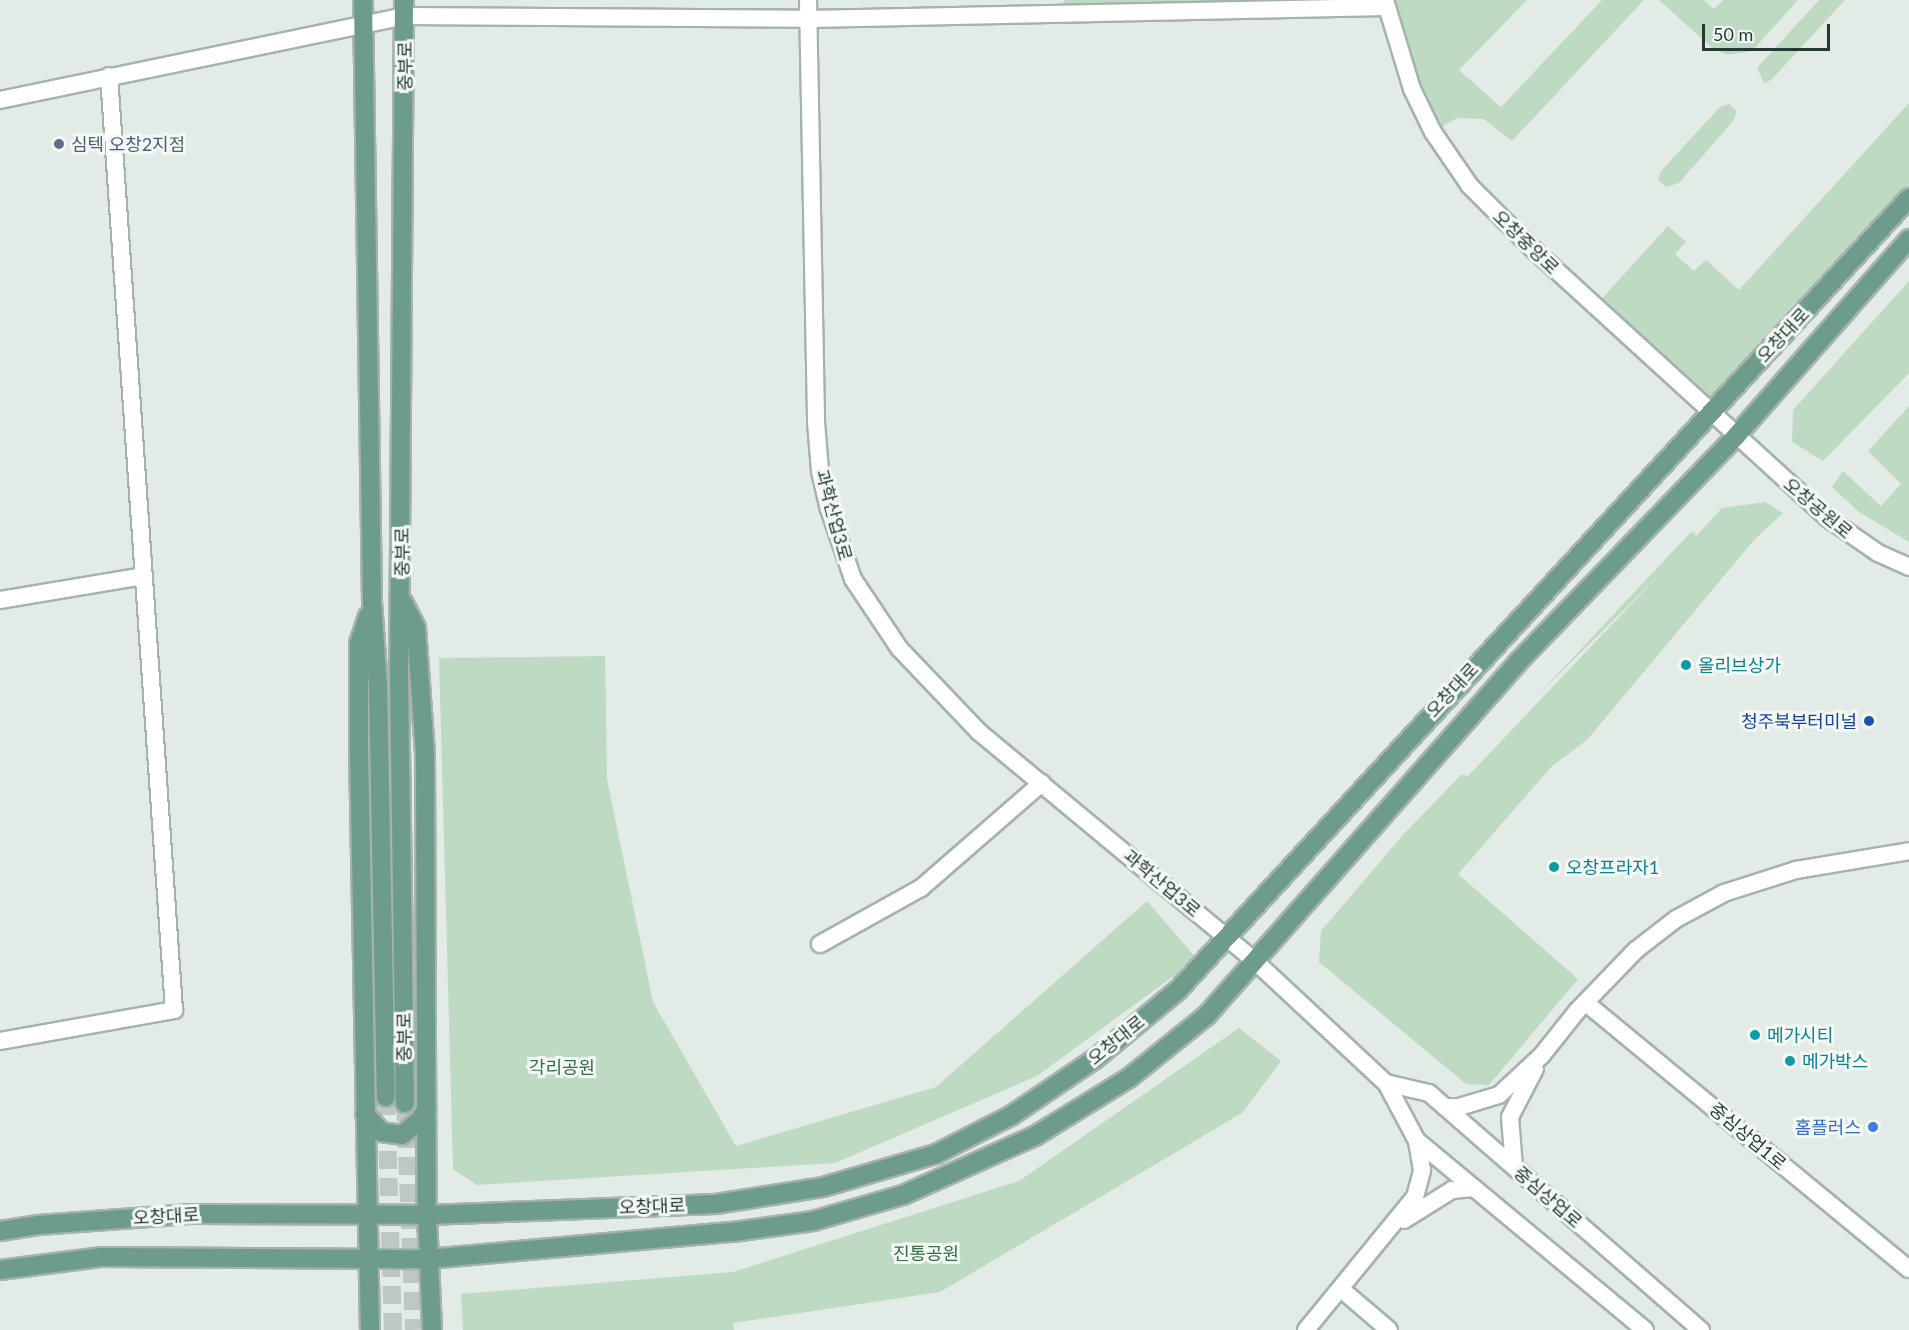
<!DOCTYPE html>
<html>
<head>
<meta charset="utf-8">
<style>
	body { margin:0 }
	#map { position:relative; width:1909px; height:1330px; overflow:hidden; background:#e3ebe7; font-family:Lato,"Noto Sans KR",sans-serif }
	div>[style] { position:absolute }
	.green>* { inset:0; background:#bedac3 }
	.major-tunnel>* { height:18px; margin-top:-9px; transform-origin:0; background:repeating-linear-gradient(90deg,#bdc8c3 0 18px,transparent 0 27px) }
	.roads { filter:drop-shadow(2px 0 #a6b2ad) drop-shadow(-2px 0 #a6b2ad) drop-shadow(0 2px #a6b2ad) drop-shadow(0 -2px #a6b2ad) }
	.minor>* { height:16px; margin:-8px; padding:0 8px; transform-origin:8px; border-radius:8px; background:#fff }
	.major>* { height:18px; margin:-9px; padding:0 9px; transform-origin:9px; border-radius:9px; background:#6d9c8a }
	.dots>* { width:16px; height:16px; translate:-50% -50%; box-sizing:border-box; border:3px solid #f3f8f5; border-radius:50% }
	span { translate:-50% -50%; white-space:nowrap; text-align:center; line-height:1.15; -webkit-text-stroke:6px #f3f8f5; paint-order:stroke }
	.street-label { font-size:18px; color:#253a32 }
	.service-label { font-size:18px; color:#4e5e75 }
	.left { translate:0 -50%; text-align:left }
	.culture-label { font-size:18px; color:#0d838f }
	.transit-label { font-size:18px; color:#164399 }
	.right { translate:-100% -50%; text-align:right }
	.park-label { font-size:18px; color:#336d43 }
	.shop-label { font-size:18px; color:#366cbe }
	.scale { position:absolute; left:1702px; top:24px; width:128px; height:27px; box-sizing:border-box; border:3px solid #253a32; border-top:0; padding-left:8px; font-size:18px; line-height:21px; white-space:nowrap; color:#253a32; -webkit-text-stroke:4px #f3f8f5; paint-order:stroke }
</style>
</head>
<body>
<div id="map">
	<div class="green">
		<i style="clip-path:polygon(1064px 0,1231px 0,1229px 9px,1061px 12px)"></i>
		<i style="clip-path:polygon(1385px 0,1527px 0,1459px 70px,1501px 107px,1602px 0,1644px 0,1512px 141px,1484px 119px,1457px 118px,1433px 132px)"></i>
		<i style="clip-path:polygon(1659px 0,1704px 0,1714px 9px,1723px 0,1798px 0,1752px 51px,1727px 55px,1711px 47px)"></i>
		<i style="clip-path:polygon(1819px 0,1845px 0,1771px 80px,1764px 83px,1757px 68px)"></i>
		<i style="clip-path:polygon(1909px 103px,1909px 196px,1712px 412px,1595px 306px,1668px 226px,1686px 242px,1675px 254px,1694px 271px,1706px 260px,1739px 290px)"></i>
		<i style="clip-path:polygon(1729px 104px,1737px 111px,1733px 121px,1679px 183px,1666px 187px,1658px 180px,1661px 171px,1720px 107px)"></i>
		<i style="clip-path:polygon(1909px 281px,1909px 373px,1823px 461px,1792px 442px,1793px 410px)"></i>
		<i style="clip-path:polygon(1909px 406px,1909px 542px,1859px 512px,1832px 487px,1843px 471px,1881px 506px,1901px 484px,1868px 451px)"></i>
		<i style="clip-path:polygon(1765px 502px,1783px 513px,1754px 540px,1587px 740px,1552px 766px,1458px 874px,1578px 979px,1489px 1085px,1466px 1084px,1319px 962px,1321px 931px,1402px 836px,1461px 775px,1468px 776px,1658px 576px,1535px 698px,1690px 533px,1695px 532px,1695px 537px,1722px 508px)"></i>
		<i style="clip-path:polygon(605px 656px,607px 779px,653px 1002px,736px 1146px,936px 1087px,1147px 901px,1197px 959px,1037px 1076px,835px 1163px,477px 1185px,453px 1169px,439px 658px)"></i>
		<i style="clip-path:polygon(1239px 1028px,1281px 1061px,1242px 1113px,940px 1292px,733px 1323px,734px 1330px,463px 1330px,461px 1294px,733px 1272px,1019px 1181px)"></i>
	</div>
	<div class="major-tunnel">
		<i style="left:386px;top:1097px;width:233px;rotate:88.3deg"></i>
		<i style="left:405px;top:1103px;width:227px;rotate:87.7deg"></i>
	</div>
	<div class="roads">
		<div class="minor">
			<i style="left:808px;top:0;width:422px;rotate:88.9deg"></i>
			<i style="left:816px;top:422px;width:49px;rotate:85.3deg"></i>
			<i style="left:820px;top:471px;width:39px;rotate:77deg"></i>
			<i style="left:829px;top:509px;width:74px;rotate:71.1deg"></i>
			<i style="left:853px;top:579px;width:83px;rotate:56.3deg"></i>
			<i style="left:899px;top:648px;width:116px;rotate:46.4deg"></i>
			<i style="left:979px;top:732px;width:359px;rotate:39.7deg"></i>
			<i style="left:1255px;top:961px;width:179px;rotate:43deg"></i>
			<i style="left:1385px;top:0;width:93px;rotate:73.1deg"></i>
			<i style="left:1412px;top:89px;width:48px;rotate:64deg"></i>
			<i style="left:1433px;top:132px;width:65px;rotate:55.6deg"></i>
			<i style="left:1470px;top:186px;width:91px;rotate:45deg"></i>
			<i style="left:1534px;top:250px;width:396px;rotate:42.4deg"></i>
			<i style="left:1826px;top:517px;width:63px;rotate:34.7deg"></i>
			<i style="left:1878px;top:553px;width:34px;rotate:24deg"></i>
			<i style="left:0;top:100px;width:414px;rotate:-11.7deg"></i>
			<i style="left:405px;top:16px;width:403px;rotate:0.4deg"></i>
			<i style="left:808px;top:19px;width:578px;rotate:-1.19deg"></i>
			<i style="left:0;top:600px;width:146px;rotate:-9.5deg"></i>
			<i style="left:820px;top:944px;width:115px;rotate:-29deg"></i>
			<i style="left:921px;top:888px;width:160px;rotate:-41deg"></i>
			<i style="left:1586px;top:1003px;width:418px;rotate:39.5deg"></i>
			<i style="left:0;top:1041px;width:177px;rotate:-10.1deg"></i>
			<i style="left:174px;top:1010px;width:936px;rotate:-93.98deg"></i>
			<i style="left:1445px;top:1107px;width:14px"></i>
			<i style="left:1459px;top:1107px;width:42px;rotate:-16.7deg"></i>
			<i style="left:1499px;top:1095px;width:59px;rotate:-42.9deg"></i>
			<i style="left:1542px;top:1055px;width:56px;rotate:-51.5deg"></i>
			<i style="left:1577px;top:1011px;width:85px;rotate:-46deg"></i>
			<i style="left:1636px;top:950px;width:51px;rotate:-37.8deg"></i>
			<i style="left:1676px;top:919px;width:55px;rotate:-28.4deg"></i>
			<i style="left:1724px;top:893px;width:76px;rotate:-17.7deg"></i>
			<i style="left:1796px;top:870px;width:115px;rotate:-9.5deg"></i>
			<i style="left:1514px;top:1167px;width:50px;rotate:-94.6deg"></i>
			<i style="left:1510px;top:1117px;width:54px;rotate:-62.5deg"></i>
			<i style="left:1404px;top:1220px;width:57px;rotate:-32deg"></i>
			<i style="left:1452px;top:1190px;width:22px;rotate:-5deg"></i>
			<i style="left:1341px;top:1289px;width:63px;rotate:40.5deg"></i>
			<i style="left:1306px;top:1330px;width:172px;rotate:-50.7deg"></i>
			<i style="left:1415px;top:1197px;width:28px;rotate:-75deg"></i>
			<i style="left:1422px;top:1170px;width:29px;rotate:-100deg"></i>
			<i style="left:1645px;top:1330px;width:296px;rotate:-140.3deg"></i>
			<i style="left:1417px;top:1141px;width:66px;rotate:-118.1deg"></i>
			<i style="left:1386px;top:1083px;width:44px;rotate:13.1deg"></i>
			<i style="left:1429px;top:1093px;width:361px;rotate:41.1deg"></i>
		</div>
		<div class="major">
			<i style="left:363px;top:0;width:602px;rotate:89.14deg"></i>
			<i style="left:372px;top:602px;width:84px;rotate:85.9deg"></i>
			<i style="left:378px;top:686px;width:411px;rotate:88.9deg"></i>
			<i style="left:404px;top:0;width:678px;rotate:90.42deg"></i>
			<i style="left:399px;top:678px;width:425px;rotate:89.2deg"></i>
			<i style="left:403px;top:602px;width:29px;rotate:63deg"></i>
			<i style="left:416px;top:628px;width:127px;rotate:85.9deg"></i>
			<i style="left:425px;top:755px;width:460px;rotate:89.8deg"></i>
			<i style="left:427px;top:1215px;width:115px;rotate:87.5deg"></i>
			<i style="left:368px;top:616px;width:29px;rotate:108deg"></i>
			<i style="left:359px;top:644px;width:105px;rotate:90deg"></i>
			<i style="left:359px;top:749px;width:581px;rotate:88.92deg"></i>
			<i style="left:365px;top:1114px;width:24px;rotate:48deg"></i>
			<i style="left:381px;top:1132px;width:21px;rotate:8deg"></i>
			<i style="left:402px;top:1135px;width:23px;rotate:-40deg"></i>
			<i style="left:420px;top:1120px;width:13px;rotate:-61deg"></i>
			<i style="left:0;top:1231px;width:38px;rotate:-9deg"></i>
			<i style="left:38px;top:1225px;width:153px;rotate:-4.1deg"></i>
			<i style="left:191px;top:1214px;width:236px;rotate:0.2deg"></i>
			<i style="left:427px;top:1215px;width:289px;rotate:-2.2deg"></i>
			<i style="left:716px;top:1204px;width:108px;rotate:-9deg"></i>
			<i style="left:823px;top:1187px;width:118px;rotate:-16.3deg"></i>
			<i style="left:936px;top:1154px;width:85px;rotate:-27.2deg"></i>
			<i style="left:1012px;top:1115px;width:100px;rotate:-34deg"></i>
			<i style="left:1095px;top:1059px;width:108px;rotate:-39.7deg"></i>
			<i style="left:1178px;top:990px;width:1078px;rotate:-47.29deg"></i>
			<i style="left:0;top:1270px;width:103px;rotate:-7.3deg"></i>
			<i style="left:102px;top:1257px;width:326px;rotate:0.4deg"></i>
			<i style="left:428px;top:1259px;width:306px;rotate:-5.1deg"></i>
			<i style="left:733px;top:1232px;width:81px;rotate:-7.8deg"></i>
			<i style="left:813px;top:1221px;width:94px;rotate:-16.1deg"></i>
			<i style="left:903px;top:1195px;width:145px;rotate:-24.1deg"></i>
			<i style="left:1035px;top:1136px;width:110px;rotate:-31.7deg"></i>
			<i style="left:1129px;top:1078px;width:100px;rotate:-38.9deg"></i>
			<i style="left:1207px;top:1015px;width:470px;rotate:-48.6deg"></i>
			<i style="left:1518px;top:662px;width:315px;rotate:-46deg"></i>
			<i style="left:1737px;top:435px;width:261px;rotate:-48.7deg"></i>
		</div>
	</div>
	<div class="dots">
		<i style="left:59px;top:144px;background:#5c6f8a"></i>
		<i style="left:1686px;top:665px;background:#0f9aa8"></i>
		<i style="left:1869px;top:721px;background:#1a4fb4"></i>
		<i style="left:1554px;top:867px;background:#0f9aa8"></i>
		<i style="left:1755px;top:1035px;background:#0f9aa8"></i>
		<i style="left:1790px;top:1061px;background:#0f9aa8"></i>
		<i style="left:1873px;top:1127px;background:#3f7fe0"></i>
	</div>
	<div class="street-label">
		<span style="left:405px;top:66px;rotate:-90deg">중부로</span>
		<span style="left:1526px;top:242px;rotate:44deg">오창중앙로</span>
		<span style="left:1783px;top:335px;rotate:-47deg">오창대로</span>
		<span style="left:1818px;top:508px;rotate:40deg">오창공원로</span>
		<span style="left:834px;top:515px;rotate:75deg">과학산업3로</span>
		<span style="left:402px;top:552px;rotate:-90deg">중부로</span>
		<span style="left:1452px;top:690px;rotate:-47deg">오창대로</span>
		<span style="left:1162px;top:883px;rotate:40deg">과학산업3로</span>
		<span style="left:404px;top:1037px;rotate:-90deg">중부로</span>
		<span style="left:1116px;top:1040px;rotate:-39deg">오창대로</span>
		<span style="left:1748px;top:1136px;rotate:40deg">중심상업1로</span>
		<span style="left:1548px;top:1197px;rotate:41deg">중심상업로</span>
		<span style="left:652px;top:1206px;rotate:-2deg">오창대로</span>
		<span style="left:166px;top:1216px;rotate:-3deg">오창대로</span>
	</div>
	<div class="service-label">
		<span class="left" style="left:71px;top:144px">심텍 오창2지점</span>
	</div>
	<div class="culture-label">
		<span class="left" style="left:1698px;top:665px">올리브상가</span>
		<span class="left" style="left:1566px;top:867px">오창프라자1</span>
		<span class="left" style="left:1767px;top:1035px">메가시티</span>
		<span class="left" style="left:1802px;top:1061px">메가박스</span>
	</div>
	<div class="transit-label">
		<span class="right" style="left:1857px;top:721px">청주북부터미널</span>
	</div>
	<div class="park-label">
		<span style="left:562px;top:1067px">각리공원</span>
		<span style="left:926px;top:1253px">진통공원</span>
	</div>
	<div class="shop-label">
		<span class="right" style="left:1861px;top:1127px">홈플러스</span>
	</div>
	<div class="scale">50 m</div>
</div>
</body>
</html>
